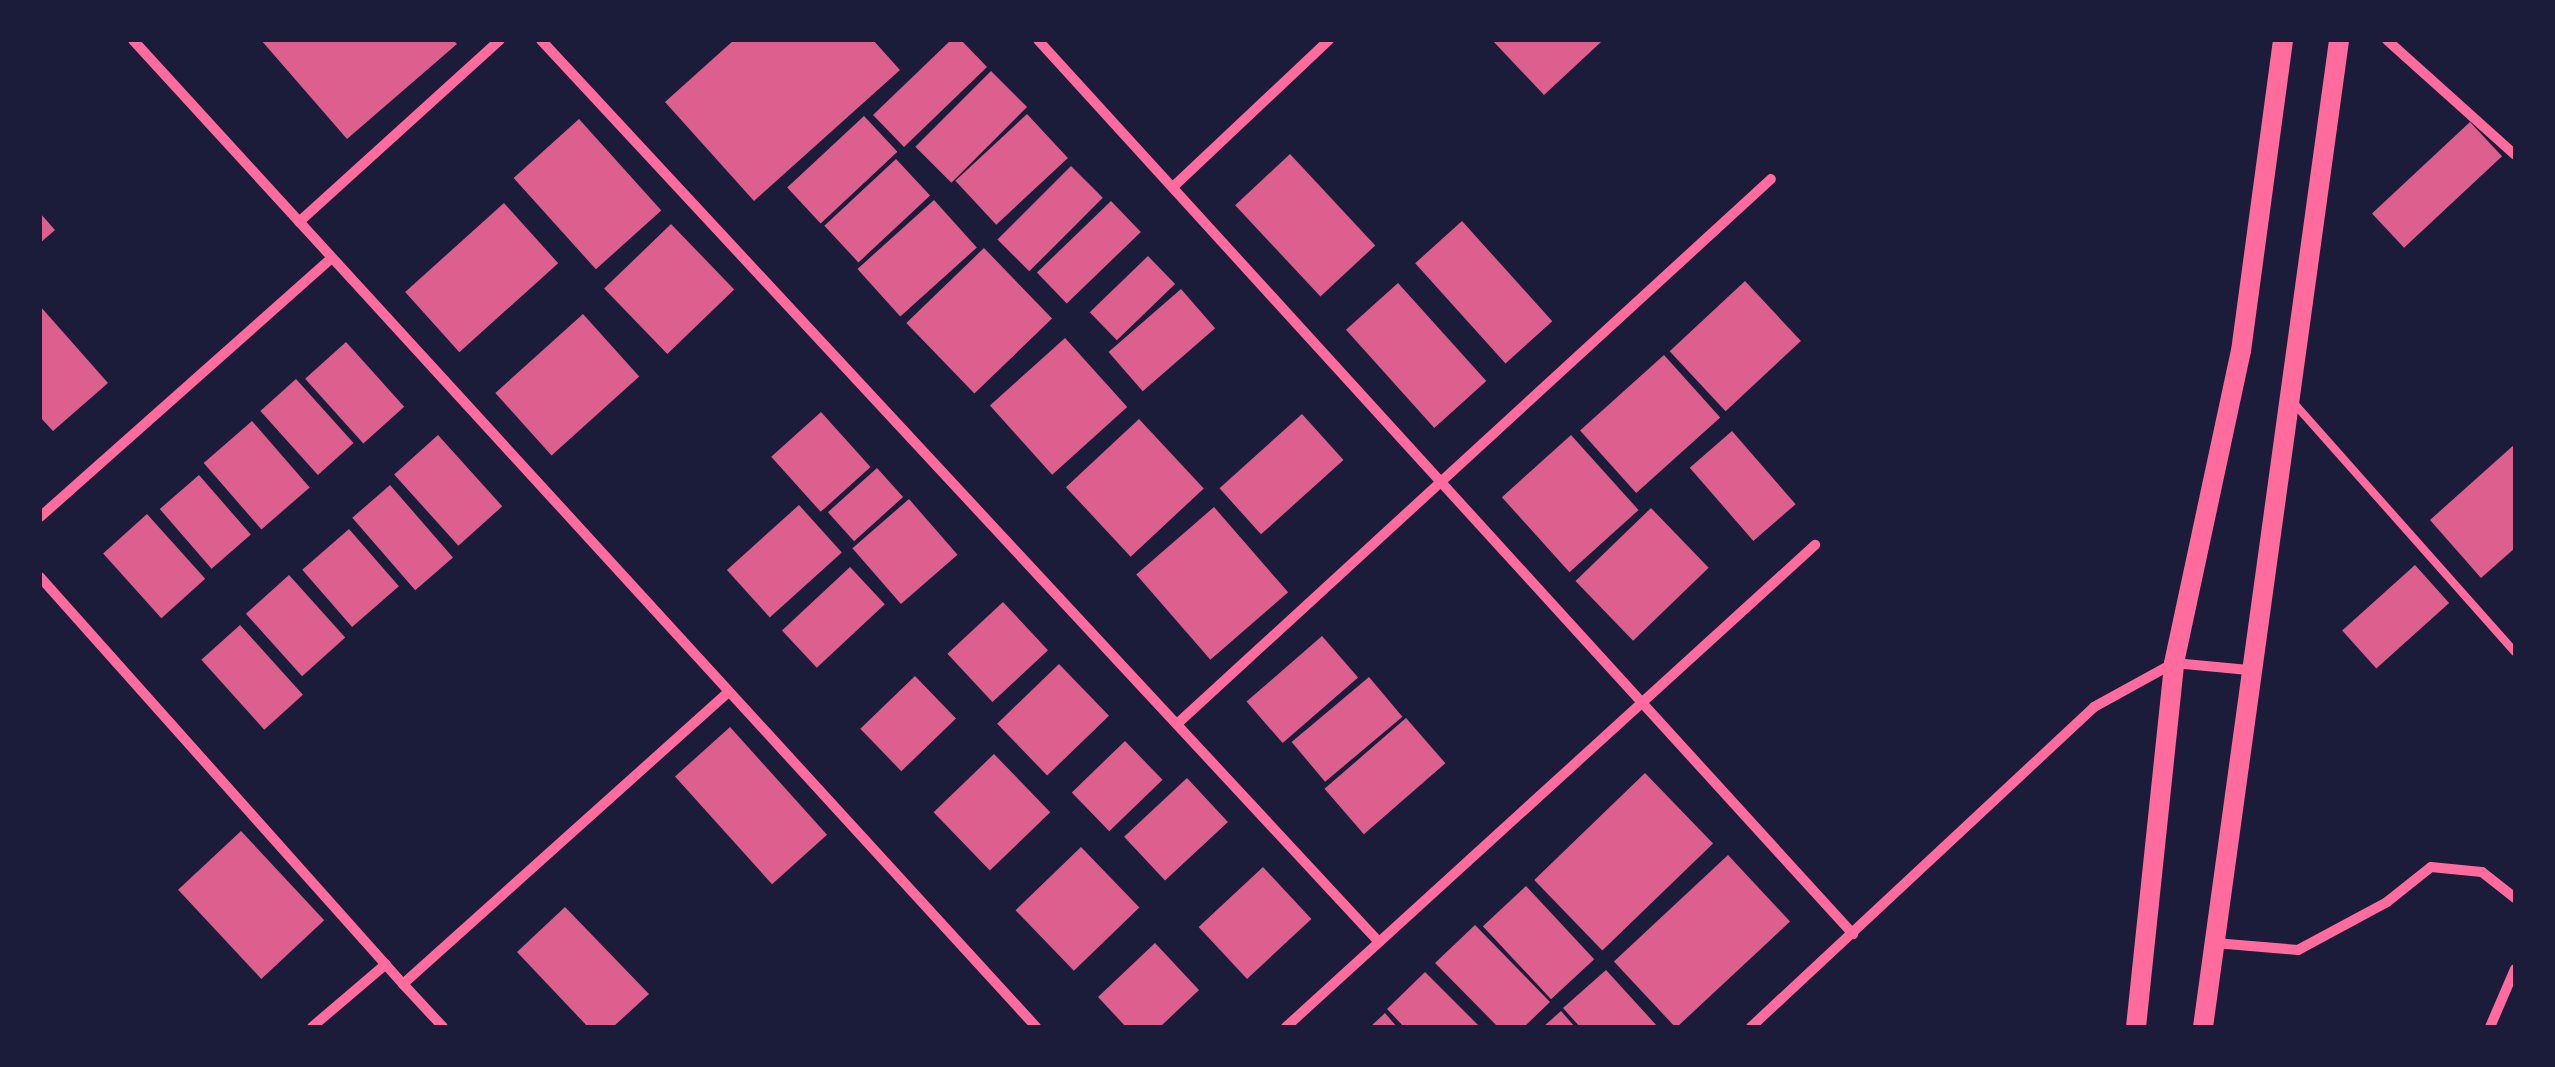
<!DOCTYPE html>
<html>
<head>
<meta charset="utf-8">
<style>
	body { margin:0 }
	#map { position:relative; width:2555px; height:1067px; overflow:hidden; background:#1b1b3a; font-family:"Work Sans",sans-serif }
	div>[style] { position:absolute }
	.building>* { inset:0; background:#dd5f8e; transform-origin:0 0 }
	.service>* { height:8px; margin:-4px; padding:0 4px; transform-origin:4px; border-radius:4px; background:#ff6b9d }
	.minor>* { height:10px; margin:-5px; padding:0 5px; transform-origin:5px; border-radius:5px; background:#ff6b9d }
	.secondary>* { height:20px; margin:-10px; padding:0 10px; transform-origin:10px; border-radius:10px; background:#ff6b9d }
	span { translate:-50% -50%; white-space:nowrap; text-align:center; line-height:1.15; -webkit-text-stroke:10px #1b1b3a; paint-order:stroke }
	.frame { position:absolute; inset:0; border:42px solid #1b1b3a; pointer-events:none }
</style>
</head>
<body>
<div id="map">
	<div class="building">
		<i style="clip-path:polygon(261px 40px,453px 40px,457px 44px,347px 139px)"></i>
		<i style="clip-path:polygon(734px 40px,873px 40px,900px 70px,754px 201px,665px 102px)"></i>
		<i style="clip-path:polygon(951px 40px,961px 40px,987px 67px,904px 147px,873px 115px)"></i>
		<i style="clip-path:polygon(1492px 40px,1599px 40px,1601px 42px,1544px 95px)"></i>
		<i style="left:991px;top:71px;width:51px;height:107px;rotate:45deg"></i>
		<i style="left:1027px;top:114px;width:60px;height:98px;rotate:47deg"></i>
		<i style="left:864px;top:116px;width:49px;height:105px;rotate:47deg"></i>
		<i style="left:579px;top:119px;width:123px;height:88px;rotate:48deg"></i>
		<i style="left:2470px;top:122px;width:47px;height:134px;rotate:47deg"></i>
		<i style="left:1290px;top:154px;width:125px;height:75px;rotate:47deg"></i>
		<i style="left:896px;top:159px;width:50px;height:98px;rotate:47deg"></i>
		<i style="left:1071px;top:166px;width:45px;height:104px;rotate:45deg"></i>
		<i style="left:934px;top:200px;width:64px;height:103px;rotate:48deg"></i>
		<i style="left:1111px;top:201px;width:43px;height:103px;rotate:46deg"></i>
		<i style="left:504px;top:203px;width:81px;height:133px;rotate:48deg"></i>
		<i style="clip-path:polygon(40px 213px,55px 230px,40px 243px)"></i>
		<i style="left:1462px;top:221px;width:135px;height:63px;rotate:48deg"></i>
		<i style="left:671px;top:224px;width:91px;height:93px;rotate:46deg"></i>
		<i style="left:984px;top:248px;width:98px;height:108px;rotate:46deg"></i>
		<i style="left:1148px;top:256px;width:39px;height:81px;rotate:46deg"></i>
		<i style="left:1745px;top:281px;width:82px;height:103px;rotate:47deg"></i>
		<i style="left:1398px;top:283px;width:132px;height:70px;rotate:48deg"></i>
		<i style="left:1181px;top:289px;width:52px;height:96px;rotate:49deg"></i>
		<i style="clip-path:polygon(40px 306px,108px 383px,53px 431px,40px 417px)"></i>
		<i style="left:583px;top:314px;width:84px;height:118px;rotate:48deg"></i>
		<i style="left:1065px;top:338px;width:93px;height:101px;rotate:48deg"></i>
		<i style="left:346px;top:342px;width:87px;height:55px;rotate:48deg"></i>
		<i style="left:1664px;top:355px;width:84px;height:113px;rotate:48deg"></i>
		<i style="left:296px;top:379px;width:86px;height:48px;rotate:48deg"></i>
		<i style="left:821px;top:412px;width:74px;height:67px;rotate:48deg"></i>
		<i style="left:1302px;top:414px;width:62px;height:111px;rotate:48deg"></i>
		<i style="left:1139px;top:419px;width:95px;height:100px;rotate:47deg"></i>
		<i style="left:252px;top:421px;width:88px;height:64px;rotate:49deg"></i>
		<i style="left:1732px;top:431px;width:97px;height:56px;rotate:49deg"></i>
		<i style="left:438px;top:435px;width:96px;height:59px;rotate:48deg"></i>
		<i style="left:1571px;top:435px;width:101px;height:93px;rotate:48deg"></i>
		<i style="clip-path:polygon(2515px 444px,2515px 548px,2481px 578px,2430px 520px)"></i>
		<i style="left:877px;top:468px;width:39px;height:66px;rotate:48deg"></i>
		<i style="left:199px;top:475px;width:79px;height:52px;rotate:49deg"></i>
		<i style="left:390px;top:485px;width:96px;height:50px;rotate:49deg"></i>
		<i style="left:909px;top:499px;width:74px;height:75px;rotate:49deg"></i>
		<i style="left:799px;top:505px;width:64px;height:97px;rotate:48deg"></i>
		<i style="left:1214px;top:507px;width:113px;height:103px;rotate:49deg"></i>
		<i style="left:1651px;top:508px;width:83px;height:105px;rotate:46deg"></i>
		<i style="left:147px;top:514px;width:87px;height:59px;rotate:48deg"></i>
		<i style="left:349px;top:529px;width:76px;height:62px;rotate:49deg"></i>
		<i style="left:2415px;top:565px;width:51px;height:98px;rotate:48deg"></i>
		<i style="left:850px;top:567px;width:51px;height:93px;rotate:47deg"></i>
		<i style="left:289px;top:575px;width:84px;height:58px;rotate:48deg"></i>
		<i style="left:1003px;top:602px;width:66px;height:76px;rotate:47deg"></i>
		<i style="left:240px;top:625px;width:94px;height:52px;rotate:48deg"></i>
		<i style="left:1322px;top:636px;width:55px;height:100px;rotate:49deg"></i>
		<i style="left:1059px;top:664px;width:72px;height:86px;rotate:46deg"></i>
		<i style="left:915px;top:676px;width:59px;height:76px;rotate:46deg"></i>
		<i style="left:1369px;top:677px;width:52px;height:101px;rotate:50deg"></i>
		<i style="left:1406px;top:718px;width:60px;height:108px;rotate:49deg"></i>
		<i style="left:730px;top:727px;width:145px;height:74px;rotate:48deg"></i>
		<i style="left:1125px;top:741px;width:54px;height:74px;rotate:46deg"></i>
		<i style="left:994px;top:754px;width:81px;height:84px;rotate:46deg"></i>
		<i style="left:1645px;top:773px;width:98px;height:154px;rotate:46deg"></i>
		<i style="left:1187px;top:778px;width:60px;height:86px;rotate:47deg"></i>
		<i style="left:241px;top:831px;width:122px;height:86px;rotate:47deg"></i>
		<i style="left:1081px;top:847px;width:84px;height:91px;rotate:46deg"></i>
		<i style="left:1728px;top:855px;width:91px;height:156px;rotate:47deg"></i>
		<i style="left:1263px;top:867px;width:71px;height:88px;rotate:47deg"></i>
		<i style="left:1526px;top:886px;width:100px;height:59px;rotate:47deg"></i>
		<i style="clip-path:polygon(565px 907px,649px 994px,613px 1027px,588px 1027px,517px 952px)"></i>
		<i style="clip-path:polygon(1475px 925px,1550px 1002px,1524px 1027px,1498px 1027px,1435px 963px)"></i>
		<i style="clip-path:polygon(1155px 943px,1199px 990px,1160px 1027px,1126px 1027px,1098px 997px)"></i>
		<i style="clip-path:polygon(1606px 970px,1658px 1027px,1580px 1027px,1563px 1008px)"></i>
		<i style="clip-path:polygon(1425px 972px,1480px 1027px,1404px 1027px,1387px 1009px)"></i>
		<i style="clip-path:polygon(1561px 1011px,1575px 1027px,1543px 1027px)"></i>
		<i style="clip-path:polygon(1385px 1013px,1397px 1027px,1370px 1027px)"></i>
	</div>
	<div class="service">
		<i style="left:2292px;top:401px;width:336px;rotate:48.4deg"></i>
	</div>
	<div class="minor">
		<i style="left:133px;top:40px;width:1338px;rotate:47.54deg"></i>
		<i style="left:541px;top:40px;width:1231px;rotate:47.11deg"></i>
		<i style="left:1038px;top:40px;width:1210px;rotate:47.65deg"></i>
		<i style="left:2387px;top:40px;width:172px;rotate:41.9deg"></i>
		<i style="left:1173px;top:187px;width:214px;rotate:-43.3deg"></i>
		<i style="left:299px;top:222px;width:271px;rotate:-42.2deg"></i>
		<i style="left:40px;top:517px;width:390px;rotate:-41.6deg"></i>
		<i style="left:40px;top:577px;width:545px;rotate:48.27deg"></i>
		<i style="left:403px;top:984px;width:438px;rotate:-41.9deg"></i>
		<i style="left:1177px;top:724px;width:806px;rotate:-42.54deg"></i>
		<i style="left:2215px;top:943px;width:83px;rotate:4.8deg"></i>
		<i style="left:2298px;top:950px;width:101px;rotate:-28.3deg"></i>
		<i style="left:2387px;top:902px;width:56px;rotate:-38.5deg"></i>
		<i style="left:2431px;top:867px;width:51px;rotate:5.6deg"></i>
		<i style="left:2482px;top:872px;width:42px;rotate:38.2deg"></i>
		<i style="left:403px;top:984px;width:59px;rotate:47.1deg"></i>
		<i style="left:312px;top:1027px;width:97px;rotate:-40.4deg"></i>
		<i style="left:1286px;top:1027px;width:716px;rotate:-42.34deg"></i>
		<i style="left:1751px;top:1027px;width:469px;rotate:-43deg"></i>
		<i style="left:2094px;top:707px;width:91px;rotate:-28.8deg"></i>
		<i style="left:2174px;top:663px;width:75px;rotate:5.3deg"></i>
		<i style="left:2490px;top:1027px;width:63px;rotate:-66.7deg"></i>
	</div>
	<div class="secondary">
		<i style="left:2136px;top:1027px;width:366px;rotate:-84deg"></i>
		<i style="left:2174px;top:663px;width:319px;rotate:-77.9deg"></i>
		<i style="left:2241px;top:351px;width:314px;rotate:-82.3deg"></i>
		<i style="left:2203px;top:1027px;width:996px;rotate:-82.15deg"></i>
	</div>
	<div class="frame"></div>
</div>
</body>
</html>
